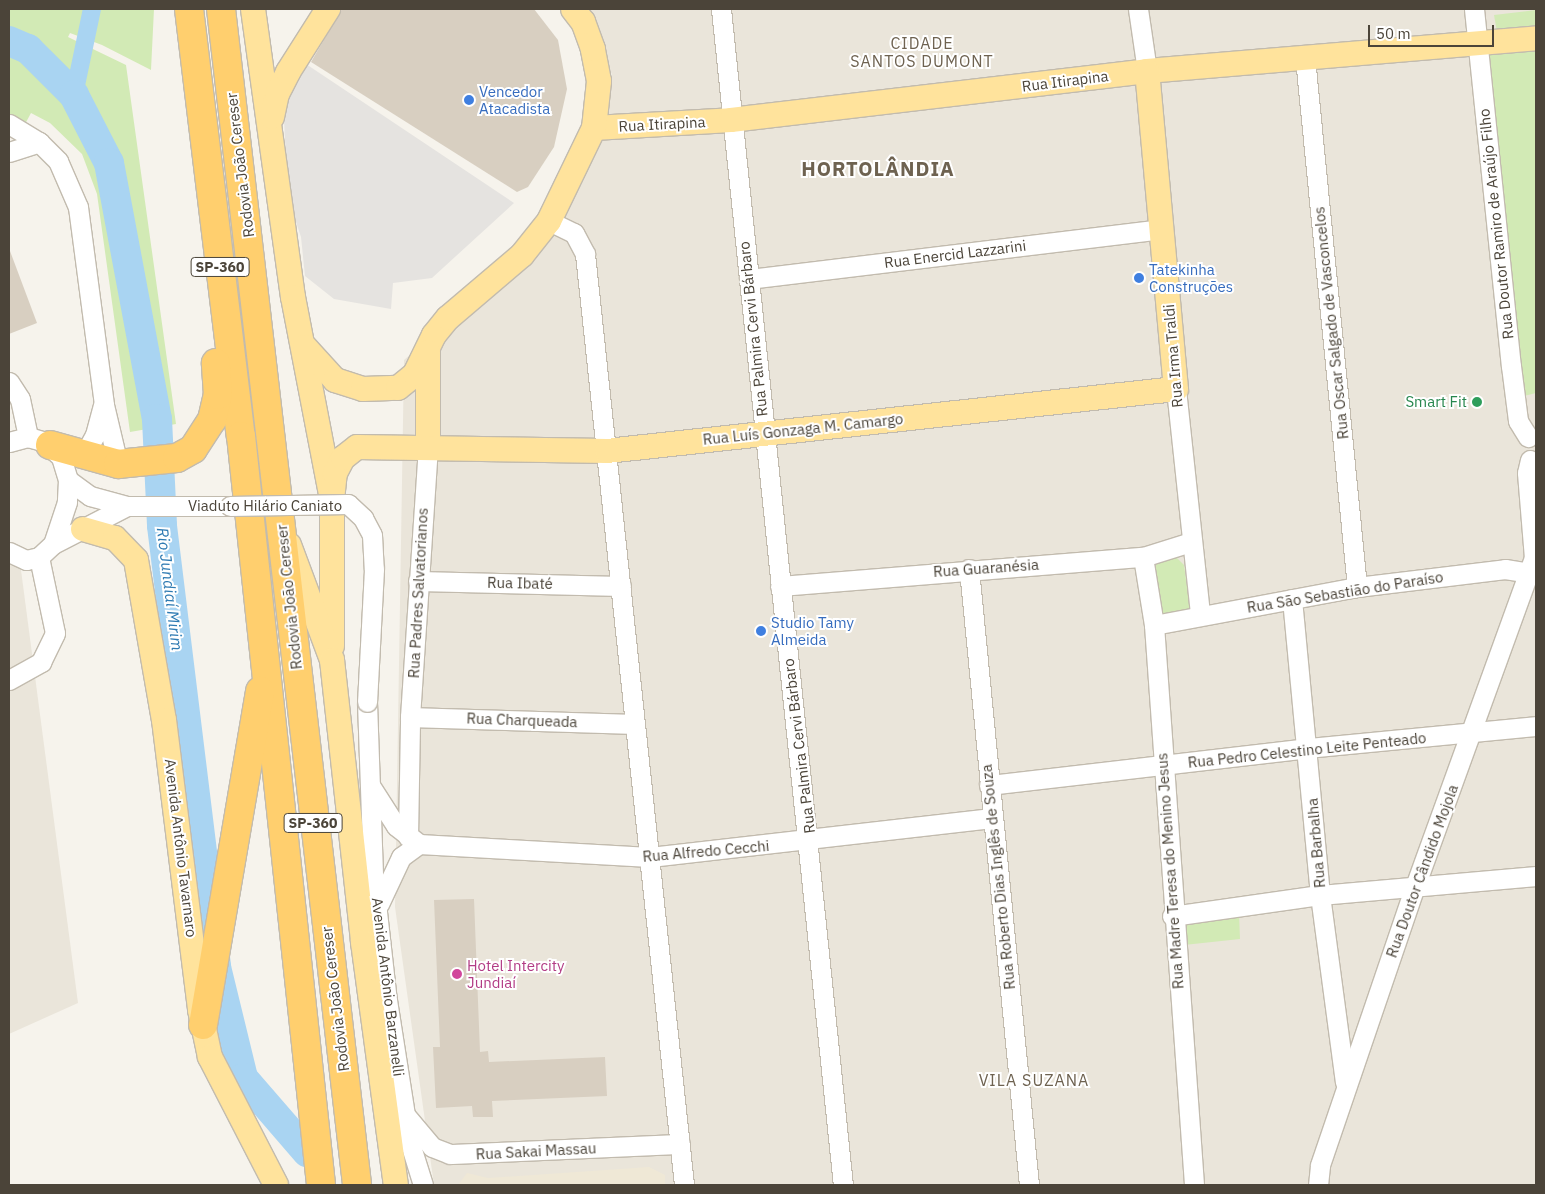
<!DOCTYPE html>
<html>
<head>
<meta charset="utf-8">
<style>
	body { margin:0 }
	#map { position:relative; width:1545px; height:1194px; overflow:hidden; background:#f6f3ec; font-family:"IBM Plex Sans",sans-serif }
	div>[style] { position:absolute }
	.residential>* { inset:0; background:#eae5da }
	.education>* { inset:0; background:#efe8d6 }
	.green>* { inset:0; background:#d2eab5 }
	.parking>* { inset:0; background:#e5e3e0 }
	.canal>* { height:18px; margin:-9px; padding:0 9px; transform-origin:9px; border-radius:9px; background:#a9d4f2 }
	.river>* { height:30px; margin:-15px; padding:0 15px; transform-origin:15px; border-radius:15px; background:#a9d4f2 }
	.building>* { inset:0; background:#d8cfc1 }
	.roads { filter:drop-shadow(1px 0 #c2bbae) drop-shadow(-1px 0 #c2bbae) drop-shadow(0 1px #c2bbae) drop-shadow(0 -1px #c2bbae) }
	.minor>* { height:19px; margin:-9.5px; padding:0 9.5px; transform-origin:9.5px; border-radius:9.5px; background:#fff }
	.major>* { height:24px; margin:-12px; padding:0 12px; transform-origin:12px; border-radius:12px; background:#ffe39c }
	.highway>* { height:28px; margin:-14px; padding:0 14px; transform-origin:14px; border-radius:14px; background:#ffcf6e }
	.bridges { filter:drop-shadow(1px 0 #c2bbae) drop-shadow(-1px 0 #c2bbae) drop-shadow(0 1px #c2bbae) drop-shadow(0 -1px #c2bbae) }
	.minor-bridge>* { height:19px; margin:-9.5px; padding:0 9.5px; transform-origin:9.5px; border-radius:9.5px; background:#fff }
	.dots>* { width:14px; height:14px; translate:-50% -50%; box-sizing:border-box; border:2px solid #fff; border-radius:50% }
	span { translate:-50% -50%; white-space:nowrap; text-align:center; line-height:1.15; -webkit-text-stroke:4px #fff; paint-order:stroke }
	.shield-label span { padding:1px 4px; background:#fff; border:1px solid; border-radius:4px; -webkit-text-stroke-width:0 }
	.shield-label { font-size:14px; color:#4b4439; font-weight:700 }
	.street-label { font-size:15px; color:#4b4439 }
	.shop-label { font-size:15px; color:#366cbe }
	.left { translate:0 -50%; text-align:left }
	.leisure-label { font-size:15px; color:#27864d }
	.right { translate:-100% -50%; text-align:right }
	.hotel-label { font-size:15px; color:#b23c85 }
	.neighbourhood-label { font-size:16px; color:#6e6250; letter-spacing:1px }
	.water-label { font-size:16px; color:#2e7ab2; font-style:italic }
	.district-label { font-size:20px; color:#6e6250; font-weight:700; letter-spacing:1px }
	.frame { position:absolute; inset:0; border:10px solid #4b4439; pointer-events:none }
	.scale { position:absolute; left:1368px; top:25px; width:126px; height:22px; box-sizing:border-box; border:2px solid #4b4439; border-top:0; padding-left:6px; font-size:15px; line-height:18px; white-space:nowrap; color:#4b4439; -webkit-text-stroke:4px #fff; paint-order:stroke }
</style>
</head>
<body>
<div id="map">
	<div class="residential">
		<i style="clip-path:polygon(583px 9px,1536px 9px,1536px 1185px,434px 1185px,395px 907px,404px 360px,545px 238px,612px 75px,591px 18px)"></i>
		<i style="clip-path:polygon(9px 560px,21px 570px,78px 1003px,9px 1034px)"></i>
	</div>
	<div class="education">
		<i style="clip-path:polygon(649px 1167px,665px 1175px,665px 1185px,458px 1185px,467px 1173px,488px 1178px)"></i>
	</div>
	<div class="green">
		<i style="clip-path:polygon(9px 9px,154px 9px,151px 70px,102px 45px,70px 33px,68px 37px,126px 65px,176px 424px,130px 432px,97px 194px,82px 154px,50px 123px,31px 113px,24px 126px,9px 118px)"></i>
		<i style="clip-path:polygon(1536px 10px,1536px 30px,1497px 32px,1494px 15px)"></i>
		<i style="clip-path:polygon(1536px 41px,1536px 393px,1524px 396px,1489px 52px)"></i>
		<i style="clip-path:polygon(1175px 556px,1184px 565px,1190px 608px,1180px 618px,1158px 614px,1152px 570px,1162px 558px)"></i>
		<i style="clip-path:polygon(1239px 913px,1240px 939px,1184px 945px,1184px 931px,1189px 919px)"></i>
	</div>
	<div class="parking">
		<i style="clip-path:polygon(306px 64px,514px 203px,432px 278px,393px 283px,391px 309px,334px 299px,305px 276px,301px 237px,288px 198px,283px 101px)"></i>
	</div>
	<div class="canal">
		<i style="left:74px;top:95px;width:88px;rotate:-78.2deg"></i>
	</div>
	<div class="river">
		<i style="left:9px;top:41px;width:21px;rotate:23deg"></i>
		<i style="left:28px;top:49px;width:65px;rotate:45deg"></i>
		<i style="left:74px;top:95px;width:76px;rotate:62.8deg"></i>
		<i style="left:109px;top:163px;width:260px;rotate:79.4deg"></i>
		<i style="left:157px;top:419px;width:107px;rotate:87.3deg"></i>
		<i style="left:162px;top:526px;width:444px;rotate:83deg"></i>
		<i style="left:216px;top:967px;width:114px;rotate:76.3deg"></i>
		<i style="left:243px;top:1078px;width:98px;rotate:49.1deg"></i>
	</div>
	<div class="building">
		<i style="clip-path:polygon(342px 9px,534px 9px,558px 40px,567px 89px,554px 147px,528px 187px,517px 192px,311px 62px)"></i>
		<i style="clip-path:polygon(10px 251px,37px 323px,9px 334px,9px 252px)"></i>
		<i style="clip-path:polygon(474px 899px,480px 1052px,488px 1051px,489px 1062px,605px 1057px,607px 1096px,492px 1101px,493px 1117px,473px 1117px,472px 1106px,436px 1108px,433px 1047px,440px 1047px,434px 900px)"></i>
	</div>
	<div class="roads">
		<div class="minor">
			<i style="left:721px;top:9px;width:1182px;rotate:84.08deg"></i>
			<i style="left:1138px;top:9px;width:63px;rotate:81.7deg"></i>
			<i style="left:1474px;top:9px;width:359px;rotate:84.1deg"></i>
			<i style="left:1511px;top:366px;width:55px;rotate:82.7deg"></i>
			<i style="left:1518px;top:421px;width:19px;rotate:58deg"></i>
			<i style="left:1305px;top:58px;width:532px;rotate:84.39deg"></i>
			<i style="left:9px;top:124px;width:35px;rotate:31deg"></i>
			<i style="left:39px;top:142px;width:27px;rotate:45deg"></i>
			<i style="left:58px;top:161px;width:50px;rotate:66.5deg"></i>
			<i style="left:78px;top:207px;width:200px;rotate:82.5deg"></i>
			<i style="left:104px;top:405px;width:61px;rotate:76.7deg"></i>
			<i style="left:9px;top:152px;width:32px;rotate:-18deg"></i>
			<i style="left:549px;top:221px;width:28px;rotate:26deg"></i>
			<i style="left:574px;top:233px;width:24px;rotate:62deg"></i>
			<i style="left:585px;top:254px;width:936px;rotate:83.93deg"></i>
			<i style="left:749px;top:279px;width:415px;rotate:-6.9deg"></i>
			<i style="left:9px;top:382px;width:20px;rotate:57deg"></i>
			<i style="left:20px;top:399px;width:39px;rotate:78deg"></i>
			<i style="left:1176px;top:389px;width:226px;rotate:83.9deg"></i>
			<i style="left:9px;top:442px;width:20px;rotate:-15deg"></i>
			<i style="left:28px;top:437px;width:18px;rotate:16deg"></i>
			<i style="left:45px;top:442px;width:22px;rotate:43deg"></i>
			<i style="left:61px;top:457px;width:24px;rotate:73deg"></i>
			<i style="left:68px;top:480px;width:22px;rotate:93deg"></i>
			<i style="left:67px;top:502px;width:44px;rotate:108.4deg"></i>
			<i style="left:53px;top:544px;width:19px;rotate:137deg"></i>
			<i style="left:39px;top:557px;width:13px;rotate:167deg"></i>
			<i style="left:26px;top:560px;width:19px;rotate:-155deg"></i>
			<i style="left:85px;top:453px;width:21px;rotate:-61deg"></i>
			<i style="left:95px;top:435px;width:30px;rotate:-75deg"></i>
			<i style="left:1530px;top:460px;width:13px;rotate:103deg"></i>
			<i style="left:1527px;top:473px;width:86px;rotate:85.3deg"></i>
			<i style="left:68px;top:480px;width:27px;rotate:36deg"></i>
			<i style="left:90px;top:496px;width:38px;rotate:15deg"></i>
			<i style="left:53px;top:544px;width:83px;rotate:-27.2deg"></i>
			<i style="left:127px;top:506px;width:103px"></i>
			<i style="left:1143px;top:557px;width:69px;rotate:80.8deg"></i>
			<i style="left:1154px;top:625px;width:561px;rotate:85.91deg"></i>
			<i style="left:969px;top:569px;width:619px;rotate:84.44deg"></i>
			<i style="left:418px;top:581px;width:203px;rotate:1.4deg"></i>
			<i style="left:780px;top:586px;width:364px;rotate:-4.6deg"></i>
			<i style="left:1143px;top:557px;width:50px;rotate:-17.4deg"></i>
			<i style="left:1292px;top:599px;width:297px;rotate:84.6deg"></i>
			<i style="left:1320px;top:895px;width:189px;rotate:82.4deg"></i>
			<i style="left:1154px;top:625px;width:207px;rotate:-10.6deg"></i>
			<i style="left:1357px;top:587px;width:149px;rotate:-6.9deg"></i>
			<i style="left:1505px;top:569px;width:31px;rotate:9deg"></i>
			<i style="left:9px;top:680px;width:37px;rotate:-29deg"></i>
			<i style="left:41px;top:662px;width:32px;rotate:-64deg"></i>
			<i style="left:55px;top:633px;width:78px;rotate:-101.9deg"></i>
			<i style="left:367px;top:702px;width:174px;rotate:88deg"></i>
			<i style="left:373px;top:876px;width:125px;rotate:83.6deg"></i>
			<i style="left:387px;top:1000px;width:142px;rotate:81.1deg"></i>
			<i style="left:409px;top:1140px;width:47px;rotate:72.7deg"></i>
			<i style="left:410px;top:717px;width:224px;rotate:1.8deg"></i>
			<i style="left:989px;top:785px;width:321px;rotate:-6.6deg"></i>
			<i style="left:1308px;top:748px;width:229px;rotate:-5.5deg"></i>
			<i style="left:371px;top:787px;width:46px;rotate:57.3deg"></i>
			<i style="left:396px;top:826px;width:29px;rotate:38deg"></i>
			<i style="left:419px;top:844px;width:231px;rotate:3.2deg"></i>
			<i style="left:650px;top:857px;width:344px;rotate:-6.5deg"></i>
			<i style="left:408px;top:837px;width:120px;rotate:-89deg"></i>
			<i style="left:410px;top:717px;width:270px;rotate:-86.2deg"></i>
			<i style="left:379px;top:904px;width:52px;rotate:-64.9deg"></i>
			<i style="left:401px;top:857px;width:22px;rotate:-36deg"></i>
			<i style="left:1172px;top:916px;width:149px;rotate:-8.1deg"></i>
			<i style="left:1320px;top:895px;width:217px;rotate:-5deg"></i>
			<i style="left:407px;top:1117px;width:39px;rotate:50deg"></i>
			<i style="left:432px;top:1147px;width:19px;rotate:21deg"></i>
			<i style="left:450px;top:1154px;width:230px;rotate:-2.5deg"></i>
			<i style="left:1318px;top:1185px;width:20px;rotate:-84deg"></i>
			<i style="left:1320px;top:1165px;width:292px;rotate:-71.2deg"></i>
			<i style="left:1414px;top:889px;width:358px;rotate:-70.1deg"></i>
		</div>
		<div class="major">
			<i style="left:253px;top:9px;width:291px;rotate:82.1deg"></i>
			<i style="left:293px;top:297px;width:207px;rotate:79.1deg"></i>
			<i style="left:332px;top:500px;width:146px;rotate:90deg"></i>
			<i style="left:272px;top:117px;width:24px;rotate:-78deg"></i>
			<i style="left:277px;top:94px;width:25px;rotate:-63deg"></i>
			<i style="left:288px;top:72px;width:75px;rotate:-57.6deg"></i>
			<i style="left:594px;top:128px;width:137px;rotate:-3.3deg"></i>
			<i style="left:731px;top:120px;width:419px;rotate:-6.7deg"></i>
			<i style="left:1147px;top:71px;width:390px;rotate:-4.8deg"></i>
			<i style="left:305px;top:347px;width:45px;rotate:47.7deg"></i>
			<i style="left:335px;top:380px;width:29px;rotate:18deg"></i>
			<i style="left:363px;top:389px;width:35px;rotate:-2deg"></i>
			<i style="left:398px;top:388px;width:22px;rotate:-39deg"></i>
			<i style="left:415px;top:374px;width:43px;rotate:-64deg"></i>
			<i style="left:434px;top:335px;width:22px;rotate:-51deg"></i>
			<i style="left:448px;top:318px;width:97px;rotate:-40.4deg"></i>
			<i style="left:522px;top:255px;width:43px;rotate:-51.5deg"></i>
			<i style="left:549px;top:221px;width:103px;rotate:-64.2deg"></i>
			<i style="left:594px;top:128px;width:47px;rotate:-83.9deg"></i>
			<i style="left:599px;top:81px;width:33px;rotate:-101deg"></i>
			<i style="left:593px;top:49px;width:29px;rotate:-110deg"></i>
			<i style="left:583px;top:22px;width:16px;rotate:-128deg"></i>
			<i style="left:428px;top:352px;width:96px;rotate:90deg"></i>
			<i style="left:332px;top:500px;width:27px;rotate:-84deg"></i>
			<i style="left:335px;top:473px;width:17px;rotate:-62deg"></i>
			<i style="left:343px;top:458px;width:18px;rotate:-38deg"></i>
			<i style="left:357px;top:447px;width:250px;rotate:0.9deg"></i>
			<i style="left:607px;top:451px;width:572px;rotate:-6.22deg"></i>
			<i style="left:1176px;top:389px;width:319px;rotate:-95.2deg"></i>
			<i style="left:83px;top:529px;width:33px;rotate:16deg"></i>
			<i style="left:115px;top:538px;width:30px;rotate:46deg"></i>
			<i style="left:136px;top:560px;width:162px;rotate:80.1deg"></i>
			<i style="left:164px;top:720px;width:292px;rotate:82.9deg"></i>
			<i style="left:200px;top:1010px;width:48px;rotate:78deg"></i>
			<i style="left:210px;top:1057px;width:144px;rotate:62.7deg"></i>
			<i style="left:289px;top:545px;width:123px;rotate:69.5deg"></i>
			<i style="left:332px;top:660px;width:284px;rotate:83.7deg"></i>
			<i style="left:363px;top:942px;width:245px;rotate:82.3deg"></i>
		</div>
		<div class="highway">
			<i style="left:189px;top:9px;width:430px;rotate:83.1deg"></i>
			<i style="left:241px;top:436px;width:753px;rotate:83.9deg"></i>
			<i style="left:221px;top:9px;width:1184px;rotate:83.4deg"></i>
			<i style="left:50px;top:445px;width:71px;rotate:15.6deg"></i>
			<i style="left:118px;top:464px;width:59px;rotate:-5.8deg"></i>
			<i style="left:177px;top:458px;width:18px;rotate:-29deg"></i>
			<i style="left:193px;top:449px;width:35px;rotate:-57deg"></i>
			<i style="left:212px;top:420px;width:26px;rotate:-77deg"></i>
			<i style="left:218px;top:395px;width:32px;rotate:-94deg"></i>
			<i style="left:203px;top:1025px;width:339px;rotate:-80.3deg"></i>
		</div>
	</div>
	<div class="bridges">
		<div class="minor-bridge">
			<i style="left:230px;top:506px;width:118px;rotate:-1deg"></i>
			<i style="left:348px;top:504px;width:21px;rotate:43deg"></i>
			<i style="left:363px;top:518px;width:19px;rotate:62deg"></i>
			<i style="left:372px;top:535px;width:34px;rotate:87deg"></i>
			<i style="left:374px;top:569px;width:133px;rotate:93deg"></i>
		</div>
	</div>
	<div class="dots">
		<i style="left:469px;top:100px;background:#3f7fe0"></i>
		<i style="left:1139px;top:278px;background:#3f7fe0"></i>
		<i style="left:1477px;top:402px;background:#2e9e5b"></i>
		<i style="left:761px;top:631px;background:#3f7fe0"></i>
		<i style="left:457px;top:974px;background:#d1479c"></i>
	</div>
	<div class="shield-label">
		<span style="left:220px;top:267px">SP-360</span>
		<span style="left:313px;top:823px">SP-360</span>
	</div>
	<div class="street-label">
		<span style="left:1065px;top:81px;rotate:-7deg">Rua Itirapina</span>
		<span style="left:662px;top:124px;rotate:-3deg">Rua Itirapina</span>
		<span style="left:240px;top:165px;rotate:-97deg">Rodovia João Cereser</span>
		<span style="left:1496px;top:224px;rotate:-96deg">Rua Doutor Ramiro de Araújo Filho</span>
		<span style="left:955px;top:254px;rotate:-7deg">Rua Enercid Lazzarini</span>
		<span style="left:1331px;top:323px;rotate:-96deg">Rua Oscar Salgado de Vasconcelos</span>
		<span style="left:753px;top:329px;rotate:-96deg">Rua Palmira Cervi Bárbaro</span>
		<span style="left:1173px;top:356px;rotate:-95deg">Rua Irma Traldi</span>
		<span style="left:803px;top:429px;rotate:-6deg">Rua Luís Gonzaga M. Camargo</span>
		<span style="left:265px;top:506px">Viaduto Hilário Caniato</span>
		<span style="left:986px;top:568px;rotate:-4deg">Rua Guaranésia</span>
		<span style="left:520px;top:583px;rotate:1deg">Rua Ibaté</span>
		<span style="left:1345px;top:592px;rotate:-9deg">Rua São Sebastião do Paraíso</span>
		<span style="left:418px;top:593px;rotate:-87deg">Rua Padres Salvatorianos</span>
		<span style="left:289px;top:597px;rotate:-96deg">Rodovia João Cereser</span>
		<span style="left:522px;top:720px;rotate:2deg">Rua Charqueada</span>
		<span style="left:799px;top:746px;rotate:-97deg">Rua Palmira Cervi Bárbaro</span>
		<span style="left:1307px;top:750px;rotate:-6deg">Rua Pedro Celestino Leite Penteado</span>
		<span style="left:1316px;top:843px;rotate:-95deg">Rua Barbalha</span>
		<span style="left:181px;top:848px;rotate:83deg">Avenida Antônio Tavarnaro</span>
		<span style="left:706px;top:851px;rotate:-5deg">Rua Alfredo Cecchi</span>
		<span style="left:1170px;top:871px;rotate:-94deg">Rua Madre Teresa do Menino Jesus</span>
		<span style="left:1422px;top:871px;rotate:-70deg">Rua Doutor Cândido Mojola</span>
		<span style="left:998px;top:877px;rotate:-96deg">Rua Roberto Dias Inglês de Souza</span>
		<span style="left:388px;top:987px;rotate:83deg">Avenida Antônio Barzanelli</span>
		<span style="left:335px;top:999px;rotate:-97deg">Rodovia João Cereser</span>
		<span style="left:536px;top:1151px;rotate:-3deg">Rua Sakai Massau</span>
	</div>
	<div class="shop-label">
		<span class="left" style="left:479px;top:100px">Vencedor<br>Atacadista</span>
		<span class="left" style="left:1149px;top:278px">Tatekinha<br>Construções</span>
		<span class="left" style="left:771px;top:631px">Studio Tamy<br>Almeida</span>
	</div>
	<div class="leisure-label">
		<span class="right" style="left:1467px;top:402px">Smart Fit</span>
	</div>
	<div class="hotel-label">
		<span class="left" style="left:467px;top:974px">Hotel Intercity<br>Jundiaí</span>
	</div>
	<div class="neighbourhood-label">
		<span style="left:922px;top:52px">CIDADE<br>SANTOS DUMONT</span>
		<span style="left:1034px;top:1080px">VILA SUZANA</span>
	</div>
	<div class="water-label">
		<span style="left:170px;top:589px;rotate:83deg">Rio Jundiaí Mirim</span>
	</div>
	<div class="district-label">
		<span style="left:878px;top:168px">HORTOLÂNDIA</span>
	</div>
	<div class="frame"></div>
	<div class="scale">50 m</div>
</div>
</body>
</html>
